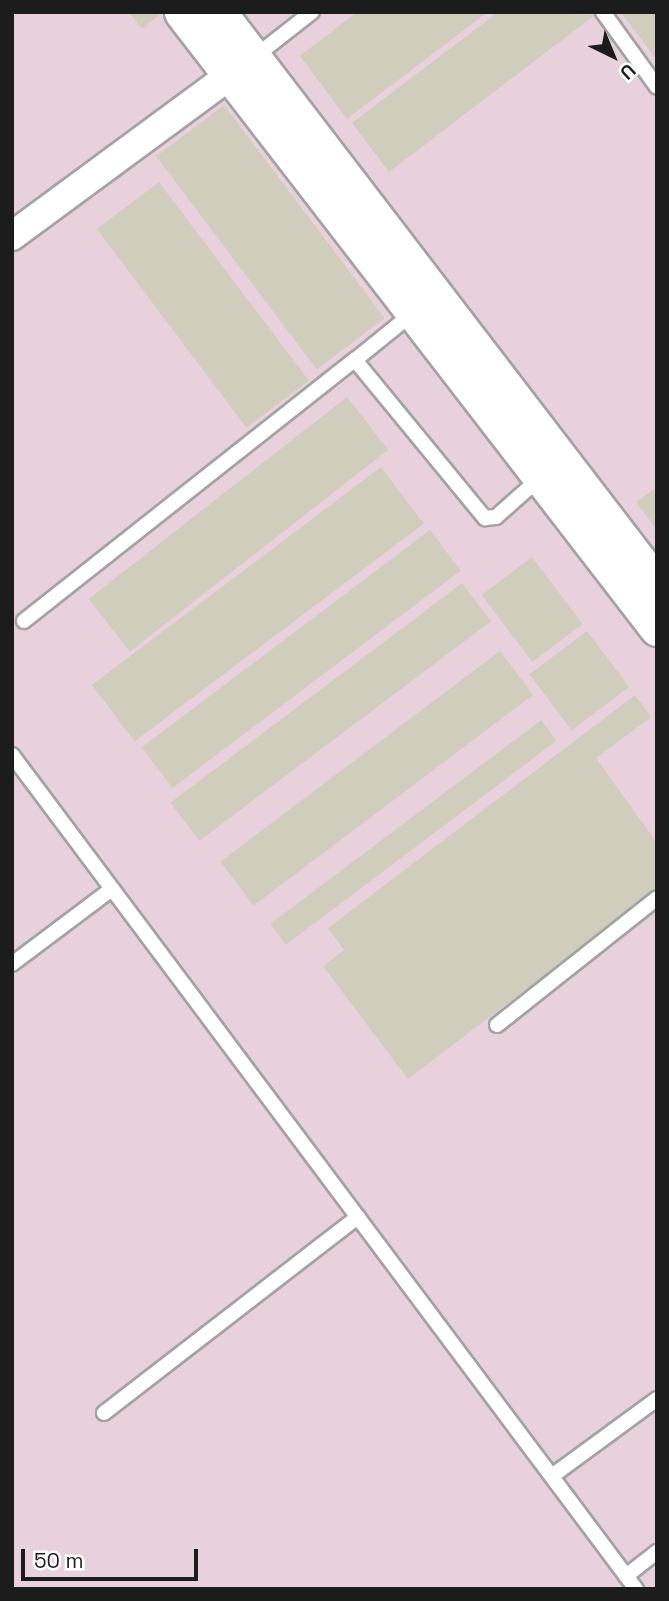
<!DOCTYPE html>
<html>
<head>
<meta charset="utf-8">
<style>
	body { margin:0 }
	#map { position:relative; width:669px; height:1601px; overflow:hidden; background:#eeeee0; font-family:"Space Grotesk",sans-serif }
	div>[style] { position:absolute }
	.industrial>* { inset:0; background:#e8d1dc; transform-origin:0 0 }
	.building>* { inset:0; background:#d1cdbd; transform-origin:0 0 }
	.roads { filter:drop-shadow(2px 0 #a3a3a3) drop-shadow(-2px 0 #a3a3a3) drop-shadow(0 2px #a3a3a3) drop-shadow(0 -2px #a3a3a3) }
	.service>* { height:14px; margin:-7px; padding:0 7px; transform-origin:7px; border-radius:7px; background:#fff }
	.minor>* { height:28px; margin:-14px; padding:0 14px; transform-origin:14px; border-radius:14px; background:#fff }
	.tertiary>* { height:35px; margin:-17.5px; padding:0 17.5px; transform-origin:17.5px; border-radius:17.5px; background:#fff }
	span { translate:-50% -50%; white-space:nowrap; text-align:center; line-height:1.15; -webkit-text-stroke:7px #fff; paint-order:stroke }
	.frame { position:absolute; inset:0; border:14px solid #1c1c1c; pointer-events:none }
	.north { position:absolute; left:578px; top:21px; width:70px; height:70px; -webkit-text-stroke:5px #fff; paint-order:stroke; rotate:137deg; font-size:19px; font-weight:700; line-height:28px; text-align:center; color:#1c1c1c }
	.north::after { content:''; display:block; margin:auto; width:24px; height:32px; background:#1c1c1c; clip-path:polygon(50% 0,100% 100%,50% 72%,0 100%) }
	.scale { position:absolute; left:21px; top:1549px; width:177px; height:32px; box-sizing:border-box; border:4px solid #1c1c1c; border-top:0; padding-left:9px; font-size:21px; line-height:24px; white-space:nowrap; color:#1c1c1c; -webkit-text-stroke:5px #fff; paint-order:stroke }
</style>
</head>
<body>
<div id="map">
	<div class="industrial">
		<i style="left:12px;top:12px;width:645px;height:1577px"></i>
	</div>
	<div class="building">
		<i style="clip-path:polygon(129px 12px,163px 12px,142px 29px)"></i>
		<i style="clip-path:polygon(357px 12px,488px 12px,347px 119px,300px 56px)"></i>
		<i style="clip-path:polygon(498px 12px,595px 15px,389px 172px,352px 123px)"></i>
		<i style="clip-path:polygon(621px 12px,657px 12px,657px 60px,622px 14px)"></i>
		<i style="left:224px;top:105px;width:267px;height:85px;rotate:53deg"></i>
		<i style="left:159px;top:182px;width:249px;height:78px;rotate:53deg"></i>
		<i style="left:347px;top:397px;width:67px;height:328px;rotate:52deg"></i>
		<i style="left:381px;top:467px;width:71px;height:362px;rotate:53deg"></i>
		<i style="clip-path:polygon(657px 487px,657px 530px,636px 502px)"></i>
		<i style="left:430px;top:530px;width:51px;height:361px;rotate:53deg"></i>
		<i style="left:532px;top:557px;width:84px;height:63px;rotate:53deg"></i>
		<i style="left:462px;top:583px;width:48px;height:365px;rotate:53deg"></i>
		<i style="left:587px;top:631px;width:70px;height:72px;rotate:53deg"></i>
		<i style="left:500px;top:651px;width:55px;height:350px;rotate:53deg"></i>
		<i style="clip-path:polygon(635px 695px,651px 717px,596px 758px,657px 843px,657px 890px,408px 1079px,323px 966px,344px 950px,328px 928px)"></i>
		<i style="left:541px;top:720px;width:26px;height:339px;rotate:53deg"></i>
	</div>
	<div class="roads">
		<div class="service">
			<i style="left:603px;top:12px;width:92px;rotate:54.2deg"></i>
			<i style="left:252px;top:59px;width:76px;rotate:-38.1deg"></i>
			<i style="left:413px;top:313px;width:75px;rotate:141deg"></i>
			<i style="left:355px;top:360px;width:205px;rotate:50.6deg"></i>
			<i style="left:485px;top:518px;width:11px;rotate:-5deg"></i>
			<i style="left:496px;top:517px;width:59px;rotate:-41.6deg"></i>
			<i style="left:24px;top:621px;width:422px;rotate:-38.3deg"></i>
			<i style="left:12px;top:755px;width:1042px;rotate:53.2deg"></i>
			<i style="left:12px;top:964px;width:125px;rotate:-36.9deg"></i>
			<i style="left:497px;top:1025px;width:204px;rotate:-38.4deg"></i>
			<i style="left:104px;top:1413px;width:321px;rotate:-37.7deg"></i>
			<i style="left:552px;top:1476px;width:130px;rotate:-36.3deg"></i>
			<i style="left:626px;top:1576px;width:39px;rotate:-38deg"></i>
		</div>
		<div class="minor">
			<i style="left:12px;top:236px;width:292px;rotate:-36.4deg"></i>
		</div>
		<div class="tertiary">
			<i style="left:182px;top:12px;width:778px;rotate:52.36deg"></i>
			<i style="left:218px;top:12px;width:722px;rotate:52.54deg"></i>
		</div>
	</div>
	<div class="frame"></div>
	<div class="north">U</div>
	<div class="scale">50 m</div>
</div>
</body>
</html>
